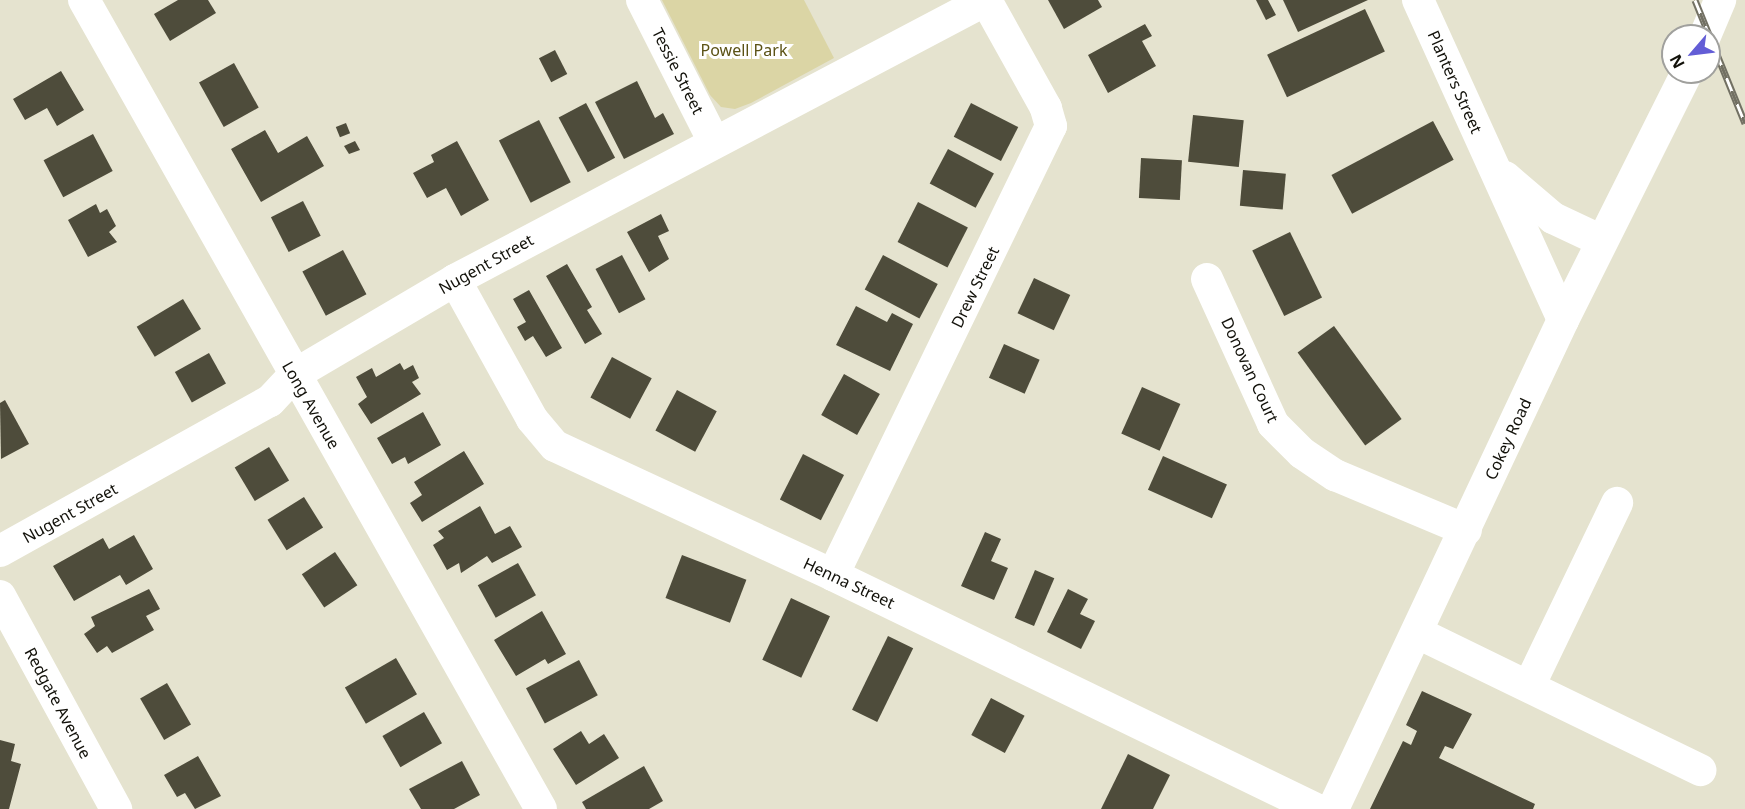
<!DOCTYPE html>
<html>
<head>
<meta charset="utf-8">
<style>
	body { margin:0 }
	#map { position:relative; width:1745px; height:809px; overflow:hidden; background:#e5e3cf; font-family:"Noto Sans",sans-serif }
	div>[style] { position:absolute }
	.green>* { inset:0; background:#dbd5a5 }
	.building>* { inset:0; background:#4e4c3b; transform-origin:0 0 }
	.minor>* { height:32px; margin:-16px; padding:0 16px; transform-origin:16px; border-radius:16px; background:#fff }
	.rail>* { height:7px; margin-top:-3.5px; transform-origin:0; background:repeating-linear-gradient(90deg,#fff 0 14px,#727063 0 28px); box-sizing:border-box; border-block:2px solid #727063 }
	span { translate:-50% -50%; white-space:nowrap; text-align:center; line-height:1.15; -webkit-text-stroke:6px #fff; paint-order:stroke }
	.park-label { font-size:16px; color:#5b5215 }
	.street-label { font-size:16px; color:#12110a }
	.north { position:absolute; left:1661px; top:24px; width:60px; height:60px; box-sizing:border-box; background:#fff; border:2px solid #a0a09d; border-radius:50%; rotate:242deg; font-size:16px; font-weight:700; line-height:24px; text-align:center; color:#12110a }
	.north::after { content:''; display:block; margin:auto; width:21px; height:27px; background:#635dd6; clip-path:polygon(50% 0,100% 100%,50% 72%,0 100%) }
</style>
</head>
<body>
<div id="map">
	<div class="green">
		<i style="clip-path:polygon(662px 0,804px 0,834px 58px,751px 103px,735px 109px,721px 107px,710px 95px)"></i>
	</div>
	<div class="building">
		<i style="clip-path:polygon(178px 0,208px 0,216px 13px,170px 41px,154px 14px)"></i>
		<i style="clip-path:polygon(1048px 0,1098px 0,1102px 7px,1064px 29px)"></i>
		<i style="clip-path:polygon(1256px 0,1268px 0,1276px 15px,1266px 20px)"></i>
		<i style="clip-path:polygon(1283px 0,1368px 0,1298px 32px)"></i>
		<i style="left:1365px;top:9px;width:47px;height:108px;rotate:65deg"></i>
		<i style="clip-path:polygon(1145px 24px,1152px 36px,1142px 41px,1156px 66px,1108px 93px,1088px 55px)"></i>
		<i style="left:555px;top:50px;width:27px;height:18px;rotate:63deg"></i>
		<i style="left:234px;top:63px;width:51px;height:40px;rotate:61deg"></i>
		<i style="clip-path:polygon(61px 71px,84px 110px,57px 126px,47px 108px,25px 120px,13px 99px)"></i>
		<i style="clip-path:polygon(637px 81px,655px 118px,663px 113px,674px 134px,624px 159px,595px 102px)"></i>
		<i style="left:586px;top:103px;width:62px;height:31px;rotate:62deg"></i>
		<i style="left:971px;top:103px;width:53px;height:38px;rotate:27deg"></i>
		<i style="left:1193px;top:115px;width:51px;height:47px;rotate:6deg"></i>
		<i style="left:539px;top:120px;width:70px;height:45px;rotate:63deg"></i>
		<i style="left:1433px;top:121px;width:44px;height:115px;rotate:62deg"></i>
		<i style="left:346px;top:123px;width:11px;height:11px;rotate:68deg"></i>
		<i style="clip-path:polygon(265px 130px,278px 153px,307px 136px,324px 166px,261px 202px,231px 149px)"></i>
		<i style="left:93px;top:134px;width:42px;height:56px;rotate:62deg"></i>
		<i style="clip-path:polygon(355px 141px,360px 150px,349px 154px,344px 146px)"></i>
		<i style="clip-path:polygon(457px 141px,489px 200px,461px 216px,446px 188px,427px 198px,413px 173px,434px 162px,431px 155px)"></i>
		<i style="left:948px;top:149px;width:52px;height:39px;rotate:28deg"></i>
		<i style="left:1141px;top:158px;width:41px;height:40px;rotate:3deg"></i>
		<i style="left:1243px;top:170px;width:43px;height:36px;rotate:5deg"></i>
		<i style="left:303px;top:201px;width:39px;height:36px;rotate:63deg"></i>
		<i style="left:918px;top:202px;width:56px;height:45px;rotate:27deg"></i>
		<i style="clip-path:polygon(96px 204px,100px 213px,107px 209px,116px 226px,109px 232px,117px 242px,88px 257px,68px 220px)"></i>
		<i style="clip-path:polygon(661px 214px,669px 231px,658px 236px,669px 259px,649px 272px,627px 232px)"></i>
		<i style="left:1290px;top:232px;width:73px;height:42px;rotate:64deg"></i>
		<i style="left:343px;top:250px;width:50px;height:46px;rotate:62deg"></i>
		<i style="left:622px;top:255px;width:50px;height:30px;rotate:62deg"></i>
		<i style="left:883px;top:255px;width:62px;height:39px;rotate:28deg"></i>
		<i style="clip-path:polygon(567px 264px,592px 307px,587px 310px,602px 334px,585px 344px,546px 276px)"></i>
		<i style="left:1034px;top:278px;width:40px;height:39px;rotate:25deg"></i>
		<i style="clip-path:polygon(529px 290px,562px 348px,546px 357px,533px 336px,525px 341px,517px 327px,526px 322px,513px 299px)"></i>
		<i style="left:183px;top:299px;width:35px;height:54px;rotate:59deg"></i>
		<i style="clip-path:polygon(856px 306px,887px 322px,892px 313px,913px 324px,890px 371px,836px 345px)"></i>
		<i style="left:1334px;top:326px;width:115px;height:45px;rotate:54deg"></i>
		<i style="left:1004px;top:344px;width:39px;height:37px;rotate:24deg"></i>
		<i style="left:209px;top:353px;width:35px;height:39px;rotate:61deg"></i>
		<i style="left:612px;top:357px;width:45px;height:46px;rotate:28deg"></i>
		<i style="clip-path:polygon(400px 363px,404px 370px,413px 365px,419px 378px,412px 382px,421px 394px,371px 424px,358px 404px,367px 397px,356px 377px,372px 368px,376px 377px)"></i>
		<i style="left:844px;top:374px;width:41px;height:47px;rotate:29deg"></i>
		<i style="left:1142px;top:387px;width:42px;height:51px;rotate:24deg"></i>
		<i style="left:677px;top:390px;width:45px;height:46px;rotate:28deg"></i>
		<i style="clip-path:polygon(5px 400px,29px 444px,1px 459px,0 403px)"></i>
		<i style="clip-path:polygon(423px 412px,441px 445px,408px 464px,405px 457px,392px 464px,377px 438px)"></i>
		<i style="left:269px;top:447px;width:39px;height:40px;rotate:59deg"></i>
		<i style="clip-path:polygon(464px 451px,484px 484px,422px 522px,410px 503px,422px 495px,414px 482px)"></i>
		<i style="left:803px;top:454px;width:46px;height:51px;rotate:27deg"></i>
		<i style="left:1163px;top:456px;width:70px;height:37px;rotate:24deg"></i>
		<i style="left:304px;top:497px;width:36px;height:43px;rotate:58deg"></i>
		<i style="clip-path:polygon(480px 506px,495px 534px,510px 526px,522px 547px,492px 563px,487px 556px,461px 573px,459px 563px,447px 570px,433px 545px,444px 538px,438px 531px)"></i>
		<i style="clip-path:polygon(985px 532px,1001px 539px,991px 561px,1008px 568px,994px 600px,961px 586px)"></i>
		<i style="clip-path:polygon(134px 535px,153px 569px,126px 585px,120px 575px,74px 601px,53px 566px,103px 538px,109px 549px)"></i>
		<i style="left:335px;top:552px;width:40px;height:40px;rotate:56deg"></i>
		<i style="left:682px;top:555px;width:69px;height:46px;rotate:21deg"></i>
		<i style="left:518px;top:563px;width:37px;height:46px;rotate:61deg"></i>
		<i style="left:1035px;top:570px;width:21px;height:52px;rotate:23deg"></i>
		<i style="clip-path:polygon(149px 589px,160px 609px,146px 616px,154px 630px,112px 653px,107px 646px,97px 653px,84px 634px,95px 626px,91px 617px)"></i>
		<i style="clip-path:polygon(1068px 589px,1088px 599px,1080px 614px,1095px 621px,1081px 649px,1047px 632px)"></i>
		<i style="left:791px;top:598px;width:43px;height:68px;rotate:25deg"></i>
		<i style="clip-path:polygon(542px 611px,566px 654px,548px 664px,545px 659px,516px 676px,494px 640px)"></i>
		<i style="left:888px;top:636px;width:28px;height:82px;rotate:26deg"></i>
		<i style="left:396px;top:658px;width:42px;height:59px;rotate:60deg"></i>
		<i style="left:579px;top:660px;width:40px;height:60px;rotate:62deg"></i>
		<i style="left:167px;top:683px;width:48px;height:31px;rotate:60deg"></i>
		<i style="clip-path:polygon(1422px 691px,1472px 714px,1453px 749px,1445px 746px,1439px 758px,1535px 804px,1533px 809px,1370px 809px,1403px 741px,1411px 745px,1417px 731px,1406px 725px)"></i>
		<i style="left:991px;top:698px;width:38px;height:42px;rotate:28deg"></i>
		<i style="left:424px;top:712px;width:36px;height:48px;rotate:60deg"></i>
		<i style="clip-path:polygon(581px 731px,589px 744px,604px 734px,619px 758px,576px 785px,553px 749px)"></i>
		<i style="clip-path:polygon(0 740px,15px 744px,11px 761px,21px 764px,9px 809px,0 809px)"></i>
		<i style="clip-path:polygon(1128px 754px,1170px 775px,1153px 809px,1101px 809px)"></i>
		<i style="clip-path:polygon(198px 756px,221px 796px,195px 809px,185px 793px,177px 797px,164px 775px)"></i>
		<i style="clip-path:polygon(462px 761px,480px 795px,454px 809px,421px 809px,409px 789px)"></i>
		<i style="clip-path:polygon(644px 766px,663px 801px,649px 809px,586px 809px,582px 802px)"></i>
	</div>
	<div class="minor">
		<i style="left:84px;top:0;width:929px;rotate:60.54deg"></i>
		<i style="left:642px;top:0;width:159px;rotate:63.1deg"></i>
		<i style="left:1418px;top:0;width:351px;rotate:65.6deg"></i>
		<i style="left:1705px;top:36px;width:39px;rotate:-67deg"></i>
		<i style="left:1505px;top:177px;width:63px;rotate:40.5deg"></i>
		<i style="left:1553px;top:218px;width:54px;rotate:25.1deg"></i>
		<i style="left:1207px;top:279px;width:159px;rotate:65.5deg"></i>
		<i style="left:1273px;top:424px;width:41px;rotate:45deg"></i>
		<i style="left:1302px;top:453px;width:40px;rotate:34deg"></i>
		<i style="left:1335px;top:475px;width:142px;rotate:22.8deg"></i>
		<i style="left:455px;top:280px;width:159px;rotate:61deg"></i>
		<i style="left:532px;top:419px;width:35px;rotate:50deg"></i>
		<i style="left:555px;top:446px;width:306px;rotate:24.9deg"></i>
		<i style="left:833px;top:575px;width:537px;rotate:25.85deg"></i>
		<i style="left:0;top:551px;width:309px;rotate:-29.1deg"></i>
		<i style="left:270px;top:401px;width:35px;rotate:-47deg"></i>
		<i style="left:294px;top:375px;width:187px;rotate:-30.5deg"></i>
		<i style="left:455px;top:280px;width:600px;rotate:-27.8deg"></i>
		<i style="left:833px;top:575px;width:499px;rotate:-64.1deg"></i>
		<i style="left:1051px;top:126px;width:19px;rotate:-106deg"></i>
		<i style="left:1046px;top:108px;width:124px;rotate:-119.1deg"></i>
		<i style="left:0;top:596px;width:243px;rotate:61.4deg"></i>
		<i style="left:1418px;top:633px;width:314px;rotate:25.9deg"></i>
		<i style="left:1530px;top:684px;width:201px;rotate:-64.3deg"></i>
		<i style="left:1333px;top:809px;width:540px;rotate:-64.81deg"></i>
		<i style="left:1563px;top:320px;width:277px;rotate:-63.4deg"></i>
	</div>
	<div class="rail">
		<i style="left:1695px;top:0;width:133px;rotate:67.9deg"></i>
	</div>
	<div class="park-label">
		<span style="left:744px;top:50px">Powell Park</span>
	</div>
	<div class="street-label">
		<span style="left:678px;top:71px;rotate:63deg">Tessie Street</span>
		<span style="left:1455px;top:82px;rotate:66deg">Planters Street</span>
		<span style="left:486px;top:264px;rotate:-29deg">Nugent Street</span>
		<span style="left:975px;top:287px;rotate:-64deg">Drew Street</span>
		<span style="left:1250px;top:370px;rotate:65deg">Donovan Court</span>
		<span style="left:311px;top:405px;rotate:60deg">Long Avenue</span>
		<span style="left:1508px;top:439px;rotate:-65deg">Cokey Road</span>
		<span style="left:70px;top:513px;rotate:-29deg">Nugent Street</span>
		<span style="left:849px;top:583px;rotate:25deg">Henna Street</span>
		<span style="left:58px;top:703px;rotate:62deg">Redgate Avenue</span>
	</div>
	<div class="north">N</div>
</div>
</body>
</html>
